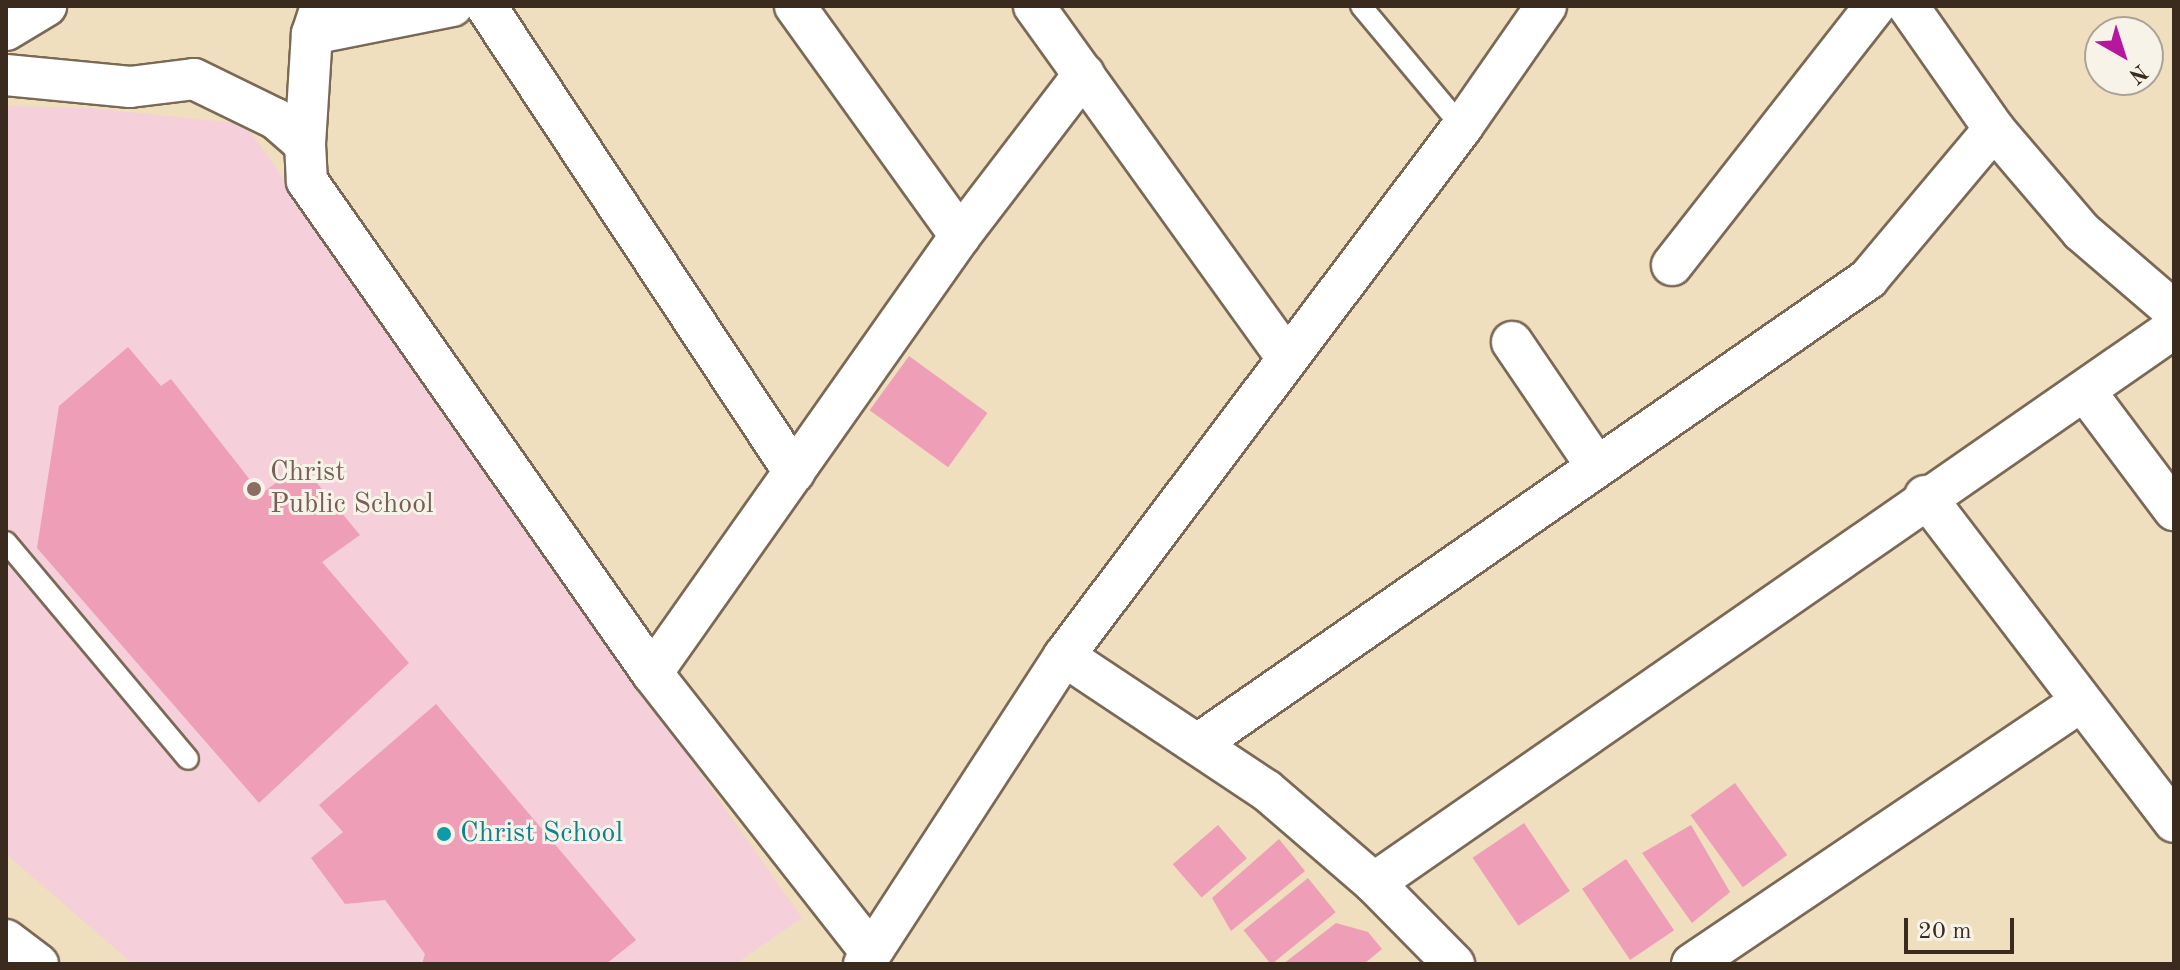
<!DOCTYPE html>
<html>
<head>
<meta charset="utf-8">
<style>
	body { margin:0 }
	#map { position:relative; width:2180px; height:970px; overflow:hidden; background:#efdfbe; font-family:"Old Standard TT",serif }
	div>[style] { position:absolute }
	.built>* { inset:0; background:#f5cfda }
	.building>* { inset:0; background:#ef9eb8; transform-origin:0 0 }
	.roads { filter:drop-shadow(2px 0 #7a6956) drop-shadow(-2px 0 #7a6956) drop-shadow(0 2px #7a6956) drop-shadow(0 -2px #7a6956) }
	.lane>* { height:20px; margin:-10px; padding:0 10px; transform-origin:10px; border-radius:10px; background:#fff }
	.street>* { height:40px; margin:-20px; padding:0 20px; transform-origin:20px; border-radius:20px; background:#fff }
	.dots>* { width:22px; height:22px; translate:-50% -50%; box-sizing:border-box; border:4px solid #f7f3e8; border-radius:50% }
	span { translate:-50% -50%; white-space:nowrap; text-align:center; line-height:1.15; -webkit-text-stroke:6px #f7f3e8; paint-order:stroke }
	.education-label { font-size:28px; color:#785e54 }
	.left { translate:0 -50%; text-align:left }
	.culture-label { font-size:28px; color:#0d838f }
	.frame { position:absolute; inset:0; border:8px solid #3b2a1e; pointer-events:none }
	.north { position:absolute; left:2084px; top:16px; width:80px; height:80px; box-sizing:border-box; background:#f7f3e8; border:2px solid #aca397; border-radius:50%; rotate:141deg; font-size:22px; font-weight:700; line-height:32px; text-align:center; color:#3b2a1e }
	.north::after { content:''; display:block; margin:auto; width:28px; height:36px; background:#b5179e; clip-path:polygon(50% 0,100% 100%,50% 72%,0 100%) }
	.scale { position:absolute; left:1904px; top:918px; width:110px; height:36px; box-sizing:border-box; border:4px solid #3b2a1e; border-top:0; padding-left:10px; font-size:24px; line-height:28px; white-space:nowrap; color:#3b2a1e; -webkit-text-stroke:6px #f7f3e8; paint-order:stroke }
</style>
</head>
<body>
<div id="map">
	<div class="built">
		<i style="clip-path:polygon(6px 106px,91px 108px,245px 124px,802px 918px,735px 964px,133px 964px,6px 854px)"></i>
	</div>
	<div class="building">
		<i style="clip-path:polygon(128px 347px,161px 386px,171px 379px,261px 494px,301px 464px,360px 535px,322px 562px,409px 663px,259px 803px,37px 548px,59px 406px)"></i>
		<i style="left:909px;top:356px;width:97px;height:67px;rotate:36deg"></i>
		<i style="clip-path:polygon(436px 704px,636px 940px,606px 964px,422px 964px,425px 954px,385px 900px,345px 904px,311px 858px,343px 832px,319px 805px)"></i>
		<i style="left:1735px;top:783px;width:89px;height:55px;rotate:54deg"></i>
		<i style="left:1524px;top:823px;width:82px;height:62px;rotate:56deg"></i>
		<i style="left:1218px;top:825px;width:44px;height:60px;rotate:49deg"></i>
		<i style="clip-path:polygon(1691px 825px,1730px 892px,1692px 923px,1642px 853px)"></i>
		<i style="clip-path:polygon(1279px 839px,1305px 871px,1231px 931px,1212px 898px)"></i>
		<i style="left:1626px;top:859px;width:86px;height:53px;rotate:56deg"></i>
		<i style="left:1308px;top:878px;width:44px;height:83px;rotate:51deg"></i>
		<i style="clip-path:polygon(1336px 923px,1368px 932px,1382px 949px,1364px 964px,1283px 964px)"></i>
	</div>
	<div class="roads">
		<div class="lane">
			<i style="left:1361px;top:6px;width:158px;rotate:50.1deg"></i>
			<i style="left:6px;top:542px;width:283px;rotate:50deg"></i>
		</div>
		<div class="street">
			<i style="left:486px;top:6px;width:559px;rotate:56.54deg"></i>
			<i style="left:795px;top:6px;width:283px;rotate:54.3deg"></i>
			<i style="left:1034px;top:6px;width:430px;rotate:54.3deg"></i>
			<i style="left:1908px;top:6px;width:150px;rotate:55deg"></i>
			<i style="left:1994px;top:129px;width:134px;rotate:49.5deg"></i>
			<i style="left:2081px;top:231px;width:123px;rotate:40.7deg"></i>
			<i style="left:6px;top:30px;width:47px;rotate:-31deg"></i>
			<i style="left:312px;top:34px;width:143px;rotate:-11.3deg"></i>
			<i style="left:6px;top:75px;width:125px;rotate:5.5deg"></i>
			<i style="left:130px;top:87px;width:64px;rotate:-7.1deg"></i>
			<i style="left:194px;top:79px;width:91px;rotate:26deg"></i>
			<i style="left:276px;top:119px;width:38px;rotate:41deg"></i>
			<i style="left:305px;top:144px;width:37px;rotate:87deg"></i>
			<i style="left:307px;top:181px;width:601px;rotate:54.96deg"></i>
			<i style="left:652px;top:673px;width:355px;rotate:51.9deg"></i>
			<i style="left:305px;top:144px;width:110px;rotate:-86.4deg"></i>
			<i style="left:312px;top:34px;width:25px;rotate:-72deg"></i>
			<i style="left:1672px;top:265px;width:329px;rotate:-51.9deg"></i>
			<i style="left:1512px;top:342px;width:148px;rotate:55.8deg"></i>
			<i style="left:2085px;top:391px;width:149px;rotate:53.2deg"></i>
			<i style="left:1925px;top:496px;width:410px;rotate:52.6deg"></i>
			<i style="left:1064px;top:656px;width:242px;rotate:33.6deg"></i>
			<i style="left:1266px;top:790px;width:143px;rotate:40.7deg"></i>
			<i style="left:1374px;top:883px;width:114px;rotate:45.4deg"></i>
			<i style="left:652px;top:673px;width:535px;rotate:-54.82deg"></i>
			<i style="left:960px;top:236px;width:204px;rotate:-52.6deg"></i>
			<i style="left:1198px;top:744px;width:816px;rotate:-34.76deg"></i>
			<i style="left:1868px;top:279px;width:196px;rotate:-50deg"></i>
			<i style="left:1374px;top:883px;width:974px;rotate:-34.75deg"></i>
			<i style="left:6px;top:940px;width:40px;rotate:37deg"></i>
			<i style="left:864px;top:964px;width:367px;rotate:-57deg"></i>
			<i style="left:1064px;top:656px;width:662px;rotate:-53.04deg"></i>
			<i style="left:1462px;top:127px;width:147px;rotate:-55.2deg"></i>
			<i style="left:1692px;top:964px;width:469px;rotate:-34deg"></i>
		</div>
	</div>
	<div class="dots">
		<i style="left:254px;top:489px;background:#8d6e63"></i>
		<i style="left:444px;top:834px;background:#0f9aa8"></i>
	</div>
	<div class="education-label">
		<span class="left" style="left:270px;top:489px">Christ<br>Public School</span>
	</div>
	<div class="culture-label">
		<span class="left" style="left:460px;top:834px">Christ School</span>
	</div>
	<div class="frame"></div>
	<div class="north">N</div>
	<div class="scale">20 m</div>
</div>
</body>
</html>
